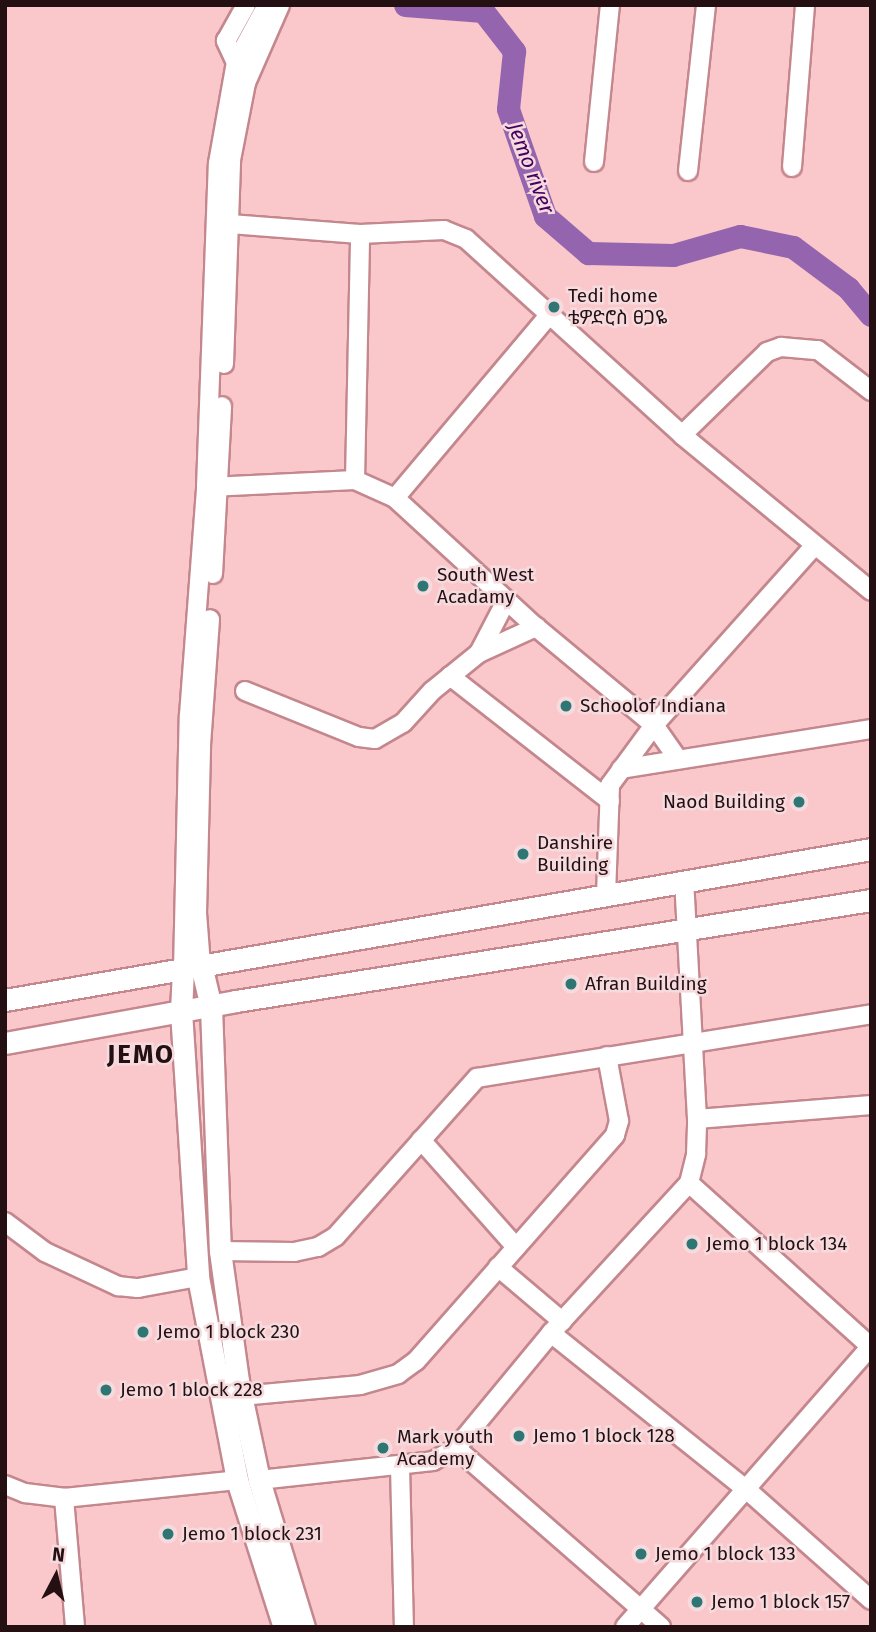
<!DOCTYPE html>
<html>
<head>
<meta charset="utf-8">
<style>
	body { margin:0 }
	#map { position:relative; width:876px; height:1632px; overflow:hidden; background:#fac7cb; font-family:"Fira Sans","Noto Sans Ethiopic",sans-serif }
	div>[style] { position:absolute }
	.river>* { height:23px; margin:-11.5px; padding:0 11.5px; transform-origin:11.5px; border-radius:11.5px; background:#9465ae }
	.roads { filter:drop-shadow(2px 0 #c3878d) drop-shadow(-2px 0 #c3878d) drop-shadow(0 2px #c3878d) drop-shadow(0 -2px #c3878d) }
	.minor>* { height:18px; margin:-9px; padding:0 9px; transform-origin:9px; border-radius:9px; background:#fff }
	.major>* { height:21px; margin:-10.5px; padding:0 10.5px; transform-origin:10.5px; border-radius:10.5px; background:#fff }
	.dots>* { width:19px; height:19px; translate:-50% -50%; box-sizing:border-box; border:4px solid #f6dbde; border-radius:50% }
	span { translate:-50% -50%; white-space:nowrap; text-align:center; line-height:1.15; -webkit-text-stroke:5px #f6dbde; paint-order:stroke }
	.poi-label { font-size:19px; color:#240f12 }
	.left { translate:0 -50%; text-align:left }
	.right { translate:-100% -50%; text-align:right }
	.water-label { font-size:21px; color:#450061; font-style:italic }
	.district-label { font-size:26px; color:#240f12; font-weight:700; letter-spacing:2px }
	.frame { position:absolute; inset:0; border:7px solid #240f12; pointer-events:none }
	.north { position:absolute; left:21px; top:1541px; width:70px; height:70px; -webkit-text-stroke:5px #f6dbde; paint-order:stroke; rotate:7deg; font-size:19px; font-weight:700; line-height:28px; text-align:center; color:#240f12 }
	.north::after { content:''; display:block; margin:auto; width:24px; height:32px; background:#240f12; clip-path:polygon(50% 0,100% 100%,50% 72%,0 100%) }
</style>
</head>
<body>
<div id="map">
	<div class="river">
		<i style="left:405px;top:5px;width:78px;rotate:4.4deg"></i>
		<i style="left:483px;top:11px;width:51px;rotate:52.2deg"></i>
		<i style="left:514px;top:51px;width:58px;rotate:95.9deg"></i>
		<i style="left:508px;top:109px;width:113px;rotate:70.9deg"></i>
		<i style="left:545px;top:216px;width:57px;rotate:40.7deg"></i>
		<i style="left:588px;top:253px;width:85px;rotate:1.3deg"></i>
		<i style="left:673px;top:255px;width:70px;rotate:-15.8deg"></i>
		<i style="left:740px;top:236px;width:54px;rotate:11.7deg"></i>
		<i style="left:793px;top:247px;width:69px;rotate:36.7deg"></i>
		<i style="left:848px;top:288px;width:35px;rotate:50deg"></i>
	</div>
	<div class="roads">
		<div class="minor">
			<i style="left:238px;top:67px;width:29px;rotate:-115deg"></i>
			<i style="left:226px;top:41px;width:41px;rotate:-60.9deg"></i>
			<i style="left:594px;top:162px;width:158px;rotate:-84.2deg"></i>
			<i style="left:792px;top:167px;width:163px;rotate:-85.4deg"></i>
			<i style="left:688px;top:171px;width:167px;rotate:-83.8deg"></i>
			<i style="left:230px;top:224px;width:130px;rotate:4.4deg"></i>
			<i style="left:360px;top:234px;width:84px;rotate:-2.7deg"></i>
			<i style="left:444px;top:230px;width:24px;rotate:22deg"></i>
			<i style="left:466px;top:239px;width:292px;rotate:42.2deg"></i>
			<i style="left:682px;top:435px;width:245px;rotate:39.5deg"></i>
			<i style="left:224px;top:364px;width:204px;rotate:-88deg"></i>
			<i style="left:231px;top:160px;width:78px;rotate:-79deg"></i>
			<i style="left:246px;top:83px;width:85px;rotate:-66.4deg"></i>
			<i style="left:682px;top:435px;width:119px;rotate:-44.3deg"></i>
			<i style="left:767px;top:352px;width:15px;rotate:-20deg"></i>
			<i style="left:781px;top:347px;width:37px;rotate:5deg"></i>
			<i style="left:818px;top:350px;width:67px;rotate:37.7deg"></i>
			<i style="left:355px;top:480px;width:246px;rotate:-88.8deg"></i>
			<i style="left:210px;top:487px;width:145px;rotate:-2.8deg"></i>
			<i style="left:355px;top:480px;width:44px;rotate:24.2deg"></i>
			<i style="left:395px;top:498px;width:191px;rotate:42.5deg"></i>
			<i style="left:536px;top:627px;width:153px;rotate:39.7deg"></i>
			<i style="left:654px;top:725px;width:42px;rotate:54.8deg"></i>
			<i style="left:395px;top:498px;width:239px;rotate:-49.9deg"></i>
			<i style="left:213px;top:574px;width:168px;rotate:-86.9deg"></i>
			<i style="left:479px;top:653px;width:59px;rotate:-62.6deg"></i>
			<i style="left:450px;top:676px;width:203px;rotate:38deg"></i>
			<i style="left:245px;top:691px;width:123px;rotate:22deg"></i>
			<i style="left:359px;top:737px;width:16px;rotate:7deg"></i>
			<i style="left:375px;top:739px;width:32px;rotate:-30deg"></i>
			<i style="left:403px;top:723px;width:43px;rotate:-47.8deg"></i>
			<i style="left:432px;top:691px;width:60px;rotate:-39deg"></i>
			<i style="left:479px;top:653px;width:63px;rotate:-24.5deg"></i>
			<i style="left:621px;top:769px;width:253px;rotate:-9.1deg"></i>
			<i style="left:606px;top:895px;width:110px;rotate:-87.9deg"></i>
			<i style="left:610px;top:785px;width:74px;rotate:-53.7deg"></i>
			<i style="left:654px;top:725px;width:241px;rotate:-48.2deg"></i>
			<i style="left:201px;top:965px;width:52px;rotate:-94.4deg"></i>
			<i style="left:197px;top:913px;width:168px;rotate:-88.6deg"></i>
			<i style="left:201px;top:745px;width:126px;rotate:-85.9deg"></i>
			<i style="left:183px;top:970px;width:255px;rotate:-88.7deg"></i>
			<i style="left:189px;top:715px;width:229px;rotate:-85.7deg"></i>
			<i style="left:206px;top:487px;width:324px;rotate:-87.9deg"></i>
			<i style="left:218px;top:163px;width:103px;rotate:-79.9deg"></i>
			<i style="left:236px;top:62px;width:65px;rotate:-61.5deg"></i>
			<i style="left:697px;top:1119px;width:175px;rotate:-4.6deg"></i>
			<i style="left:421px;top:1140px;width:143px;rotate:48.4deg"></i>
			<i style="left:689px;top:1183px;width:245px;rotate:42deg"></i>
			<i style="left:5px;top:1222px;width:50px;rotate:36.9deg"></i>
			<i style="left:45px;top:1252px;width:81px;rotate:25deg"></i>
			<i style="left:118px;top:1286px;width:20px;rotate:6deg"></i>
			<i style="left:138px;top:1288px;width:61px;rotate:-10.4deg"></i>
			<i style="left:220px;top:1251px;width:74px;rotate:0.8deg"></i>
			<i style="left:294px;top:1252px;width:25px;rotate:-12deg"></i>
			<i style="left:318px;top:1247px;width:21px;rotate:-31deg"></i>
			<i style="left:336px;top:1236px;width:212px;rotate:-48.3deg"></i>
			<i style="left:477px;top:1078px;width:399px;rotate:-9.2deg"></i>
			<i style="left:498px;top:1267px;width:84px;rotate:40.2deg"></i>
			<i style="left:551px;top:1333px;width:250px;rotate:38.7deg"></i>
			<i style="left:746px;top:1489px;width:167px;rotate:41.6deg"></i>
			<i style="left:241px;top:1396px;width:120px;rotate:-5.3deg"></i>
			<i style="left:360px;top:1385px;width:40px;rotate:-16deg"></i>
			<i style="left:398px;top:1374px;width:22px;rotate:-36deg"></i>
			<i style="left:416px;top:1361px;width:301px;rotate:-48.6deg"></i>
			<i style="left:615px;top:1135px;width:15px;rotate:-74deg"></i>
			<i style="left:619px;top:1121px;width:66px;rotate:-100.5deg"></i>
			<i style="left:456px;top:1448px;width:272px;rotate:41.1deg"></i>
			<i style="left:400px;top:1466px;width:161px;rotate:88.6deg"></i>
			<i style="left:259px;top:1480px;width:175px;rotate:-6.2deg"></i>
			<i style="left:433px;top:1461px;width:26px;rotate:-29deg"></i>
			<i style="left:456px;top:1448px;width:149px;rotate:-50.4deg"></i>
			<i style="left:551px;top:1333px;width:204px;rotate:-47.4deg"></i>
			<i style="left:689px;top:1183px;width:30px;rotate:-76deg"></i>
			<i style="left:696px;top:1154px;width:35px;rotate:-88deg"></i>
			<i style="left:697px;top:1119px;width:238px;rotate:-93.1deg"></i>
			<i style="left:5px;top:1485px;width:22px;rotate:22deg"></i>
			<i style="left:25px;top:1493px;width:39px;rotate:7deg"></i>
			<i style="left:64px;top:1498px;width:174px;rotate:-5.9deg"></i>
			<i style="left:64px;top:1498px;width:129px;rotate:85.1deg"></i>
			<i style="left:625px;top:1627px;width:373px;rotate:-48.8deg"></i>
		</div>
		<div class="major">
			<i style="left:201px;top:965px;width:43px;rotate:76.6deg"></i>
			<i style="left:211px;top:1007px;width:244px;rotate:87.9deg"></i>
			<i style="left:220px;top:1251px;width:131px;rotate:82.1deg"></i>
			<i style="left:238px;top:1381px;width:101px;rotate:78deg"></i>
			<i style="left:259px;top:1480px;width:154px;rotate:73deg"></i>
			<i style="left:183px;top:970px;width:41px;rotate:92.8deg"></i>
			<i style="left:181px;top:1011px;width:267px;rotate:86.3deg"></i>
			<i style="left:198px;top:1277px;width:207px;rotate:79.1deg"></i>
			<i style="left:237px;top:1480px;width:154px;rotate:72.3deg"></i>
			<i style="left:5px;top:1000px;width:879px;rotate:-9.89deg"></i>
			<i style="left:5px;top:1043px;width:235px;rotate:-10.3deg"></i>
			<i style="left:236px;top:1001px;width:643px;rotate:-9.04deg"></i>
		</div>
	</div>
	<div class="dots">
		<i style="left:554px;top:307px;background:#2d7674"></i>
		<i style="left:423px;top:586px;background:#2d7674"></i>
		<i style="left:566px;top:706px;background:#2d7674"></i>
		<i style="left:799px;top:802px;background:#2d7674"></i>
		<i style="left:523px;top:854px;background:#2d7674"></i>
		<i style="left:571px;top:984px;background:#2d7674"></i>
		<i style="left:692px;top:1244px;background:#2d7674"></i>
		<i style="left:143px;top:1332px;background:#2d7674"></i>
		<i style="left:106px;top:1390px;background:#2d7674"></i>
		<i style="left:519px;top:1436px;background:#2d7674"></i>
		<i style="left:383px;top:1448px;background:#2d7674"></i>
		<i style="left:168px;top:1534px;background:#2d7674"></i>
		<i style="left:641px;top:1554px;background:#2d7674"></i>
		<i style="left:697px;top:1602px;background:#2d7674"></i>
	</div>
	<div class="poi-label">
		<span class="left" style="left:568px;top:307px">Tedi home<br>ቴዎድሮስ ፀጋዬ</span>
		<span class="left" style="left:437px;top:586px">South West<br>Acadamy</span>
		<span class="left" style="left:580px;top:706px">Schoolof Indiana</span>
		<span class="right" style="left:785px;top:802px">Naod Building</span>
		<span class="left" style="left:537px;top:854px">Danshire<br>Building</span>
		<span class="left" style="left:585px;top:984px">Afran Building</span>
		<span class="left" style="left:706px;top:1244px">Jemo 1 block 134</span>
		<span class="left" style="left:157px;top:1332px">Jemo 1 block 230</span>
		<span class="left" style="left:120px;top:1390px">Jemo 1 block 228</span>
		<span class="left" style="left:533px;top:1436px">Jemo 1 block 128</span>
		<span class="left" style="left:397px;top:1448px">Mark youth<br>Academy</span>
		<span class="left" style="left:182px;top:1534px">Jemo 1 block 231</span>
		<span class="left" style="left:655px;top:1554px">Jemo 1 block 133</span>
		<span class="left" style="left:711px;top:1602px">Jemo 1 block 157</span>
	</div>
	<div class="water-label">
		<span style="left:531px;top:168px;rotate:69deg">Jemo river</span>
	</div>
	<div class="district-label">
		<span style="left:141px;top:1055px">JEMO</span>
	</div>
	<div class="frame"></div>
	<div class="north">N</div>
</div>
</body>
</html>
